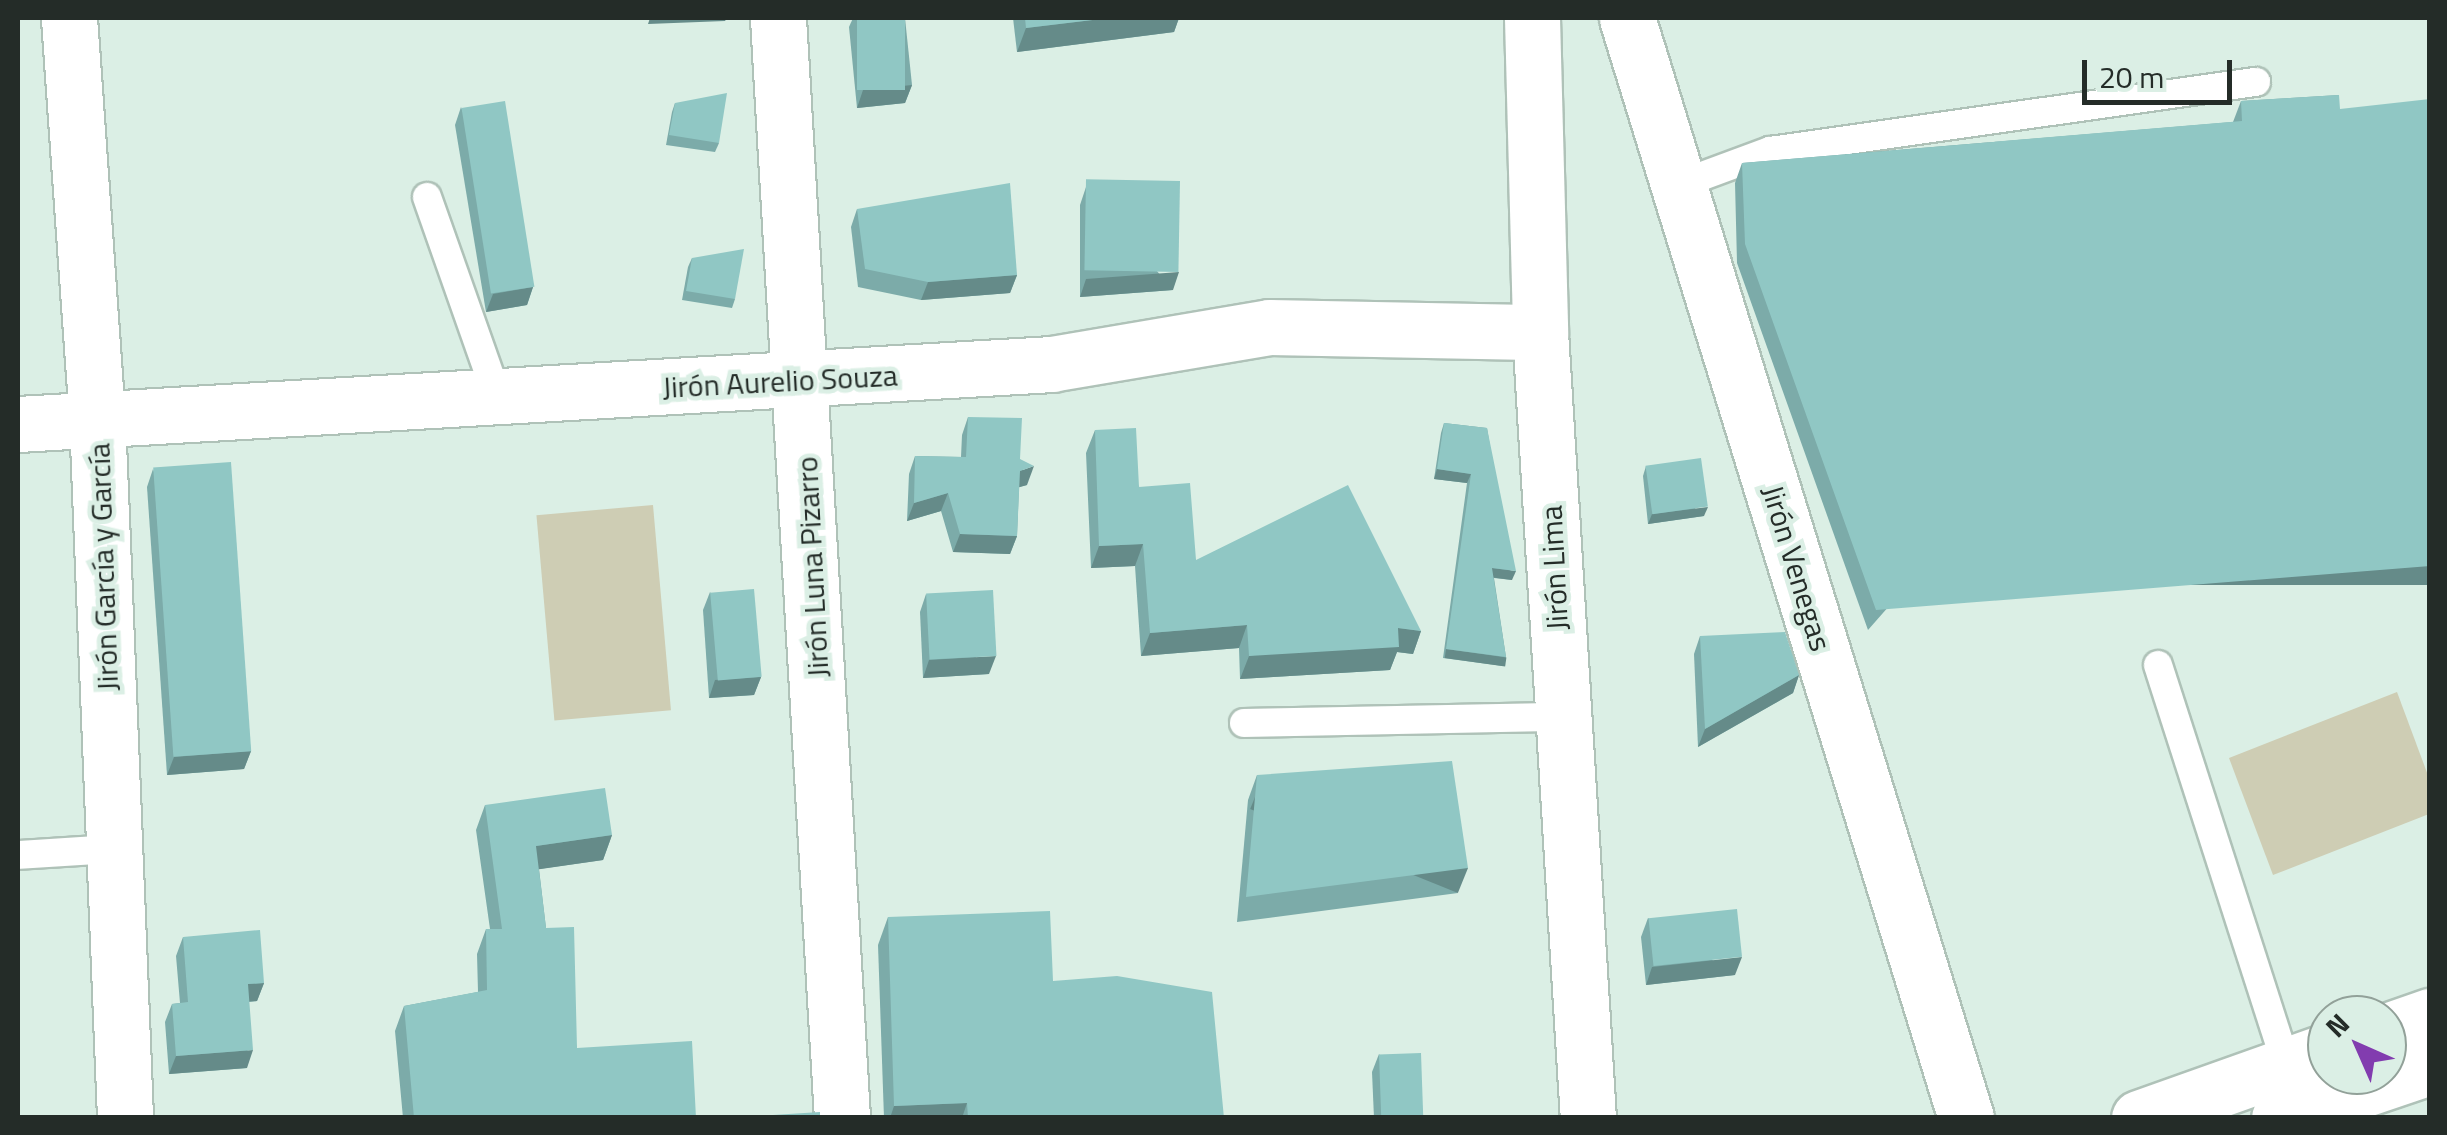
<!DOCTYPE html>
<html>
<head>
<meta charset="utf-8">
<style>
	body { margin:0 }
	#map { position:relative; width:2447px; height:1135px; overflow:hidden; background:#dbefe5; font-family:"Titillium Web",sans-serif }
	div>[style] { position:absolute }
	.green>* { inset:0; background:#cecdb4; transform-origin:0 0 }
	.roads { filter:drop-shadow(2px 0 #afc2b8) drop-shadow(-2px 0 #afc2b8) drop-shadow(0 2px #afc2b8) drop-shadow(0 -2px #afc2b8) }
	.service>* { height:28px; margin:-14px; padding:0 14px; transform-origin:14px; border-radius:14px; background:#fff }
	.minor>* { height:55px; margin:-27.5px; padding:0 27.5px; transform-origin:27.5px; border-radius:27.5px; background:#fff }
	.tertiary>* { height:55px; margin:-27.5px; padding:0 27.5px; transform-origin:27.5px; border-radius:27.5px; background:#fff }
	.wall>* { inset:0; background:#7caba9 }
	.shaded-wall>* { inset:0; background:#658b89; transform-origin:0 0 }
	.building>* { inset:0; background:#90c7c4; transform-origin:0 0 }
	span { translate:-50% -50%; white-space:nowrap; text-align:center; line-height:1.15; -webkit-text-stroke:9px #dbefe5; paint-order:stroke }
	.street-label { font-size:30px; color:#242c28 }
	.frame { position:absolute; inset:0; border:20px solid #242c28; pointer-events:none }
	.north { position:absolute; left:2307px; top:995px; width:100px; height:100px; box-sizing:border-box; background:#dbefe5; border:2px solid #92a199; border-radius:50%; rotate:315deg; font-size:28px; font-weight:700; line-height:40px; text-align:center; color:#242c28 }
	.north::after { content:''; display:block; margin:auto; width:35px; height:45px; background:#823caf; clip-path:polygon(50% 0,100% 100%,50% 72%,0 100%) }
	.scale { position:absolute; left:2082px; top:60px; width:150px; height:45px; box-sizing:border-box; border:5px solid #242c28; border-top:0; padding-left:12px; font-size:30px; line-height:35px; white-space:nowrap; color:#242c28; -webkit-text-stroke:8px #dbefe5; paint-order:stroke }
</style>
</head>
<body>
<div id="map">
	<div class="green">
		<i style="left:653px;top:505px;width:206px;height:117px;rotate:85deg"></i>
		<i style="clip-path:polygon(2397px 692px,2429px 778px,2429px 814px,2273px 875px,2229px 758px)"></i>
	</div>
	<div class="roads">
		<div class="service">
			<i style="left:1678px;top:185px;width:98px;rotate:-20.3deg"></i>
			<i style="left:1770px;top:151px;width:491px;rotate:-8.1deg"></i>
			<i style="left:427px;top:197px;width:211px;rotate:70.6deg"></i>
			<i style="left:2158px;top:665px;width:429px;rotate:72.2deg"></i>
			<i style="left:1244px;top:723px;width:319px;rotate:-1.1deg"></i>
			<i style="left:18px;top:855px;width:96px;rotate:-3.6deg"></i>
		</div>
		<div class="minor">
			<i style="left:69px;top:18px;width:400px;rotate:86deg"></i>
			<i style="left:97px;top:417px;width:702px;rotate:87.71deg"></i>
			<i style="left:778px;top:18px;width:1102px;rotate:86.67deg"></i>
			<i style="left:1627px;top:18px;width:1151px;rotate:72.87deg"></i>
			<i style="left:18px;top:424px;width:1035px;rotate:-3.32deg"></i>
			<i style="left:1051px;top:364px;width:221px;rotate:-9.6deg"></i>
			<i style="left:1269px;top:327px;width:271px;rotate:1.1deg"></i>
			<i style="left:2387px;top:1031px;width:46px;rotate:-19.2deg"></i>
			<i style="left:2139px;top:1118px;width:200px;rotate:-19.6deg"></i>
			<i style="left:2279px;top:1118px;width:159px;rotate:-18.7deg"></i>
		</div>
		<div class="tertiary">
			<i style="left:1532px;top:18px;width:314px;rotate:88.5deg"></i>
			<i style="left:1540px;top:332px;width:787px;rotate:86.51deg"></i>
		</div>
	</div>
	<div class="wall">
		<i style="clip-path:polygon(853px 18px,905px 18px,912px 85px,905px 103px,857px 108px,849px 27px)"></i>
		<i style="clip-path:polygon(1013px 18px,1179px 18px,1174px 32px,1017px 52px)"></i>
		<i style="clip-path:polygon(2339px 95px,1868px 630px,1737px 263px,1735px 183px,1742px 163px,2233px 122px,2241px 101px)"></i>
		<i style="clip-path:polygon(675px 103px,719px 143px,715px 152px,666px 145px,672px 112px)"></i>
		<i style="clip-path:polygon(461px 107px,533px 287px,527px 305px,486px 312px,455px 125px)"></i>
		<i style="clip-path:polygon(1086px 187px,1173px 290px,1080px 297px,1080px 205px)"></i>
		<i style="clip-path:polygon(857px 209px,1017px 275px,1010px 293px,921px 300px,858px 287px,851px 227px)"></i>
		<i style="clip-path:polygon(692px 258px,735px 299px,732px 308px,682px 300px,688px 267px)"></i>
		<i style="clip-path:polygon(968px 417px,1020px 459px,1027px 485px,1019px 487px,1017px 536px,1010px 554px,953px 552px,941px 511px,907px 521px,909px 474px,915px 456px,961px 457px,962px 435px)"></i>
		<i style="clip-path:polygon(1444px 423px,1487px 428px,1512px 580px,1494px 578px,1506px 657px,1503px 666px,1443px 658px,1467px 483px,1434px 479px,1441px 433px)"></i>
		<i style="clip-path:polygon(1095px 430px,1196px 560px,1421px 631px,1413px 654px,1397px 652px,1390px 670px,1240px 679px,1239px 648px,1141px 656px,1135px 566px,1091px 568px,1086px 453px)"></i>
		<i style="clip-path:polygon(1646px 466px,1704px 516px,1648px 524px,1643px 476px)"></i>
		<i style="clip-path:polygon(153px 469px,251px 751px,244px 769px,167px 775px,147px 487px)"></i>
		<i style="clip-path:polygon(710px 592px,761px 677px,754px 695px,709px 698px,703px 610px)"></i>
		<i style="clip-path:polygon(926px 594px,989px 674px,923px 678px,920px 612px)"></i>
		<i style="clip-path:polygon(1700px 636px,1799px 675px,1793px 693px,1698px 747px,1694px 654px)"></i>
		<i style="clip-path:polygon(1257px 775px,1458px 893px,1237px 922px,1248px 800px)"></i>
		<i style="clip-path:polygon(485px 805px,612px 835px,603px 860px,539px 869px,546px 928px,577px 1048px,696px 1118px,403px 1118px,395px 1031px,404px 1006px,478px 992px,477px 954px,486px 929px,490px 929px,476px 830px)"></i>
		<i style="clip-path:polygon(888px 917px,1053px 981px,1224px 1118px,884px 1118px,878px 945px)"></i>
		<i style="clip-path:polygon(1648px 918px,1735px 975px,1646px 985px,1641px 937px)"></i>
		<i style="clip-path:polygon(183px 937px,264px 983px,257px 1001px,249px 1002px,247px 1068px,169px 1074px,165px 1022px,172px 1004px,180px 1003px,176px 956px)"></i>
		<i style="clip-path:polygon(1379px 1054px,1423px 1118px,1374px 1118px,1372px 1072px)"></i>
	</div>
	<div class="shaded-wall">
		<i style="clip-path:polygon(650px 18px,727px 18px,725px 21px,648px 24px)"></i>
		<i style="clip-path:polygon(1109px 18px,1179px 18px,1174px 32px,1017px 52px,1026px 28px)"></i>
		<i style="clip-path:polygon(912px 85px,905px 103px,857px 108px,863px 90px)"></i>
		<i style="clip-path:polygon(1179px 272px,1173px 290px,1080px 297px,1086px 279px)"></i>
		<i style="clip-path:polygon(1017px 275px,1010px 293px,921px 300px,928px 282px)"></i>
		<i style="clip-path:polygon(533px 287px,527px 305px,486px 312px,493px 294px)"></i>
		<i style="clip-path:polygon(1034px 466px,1027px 485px,1013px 489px,1020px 471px)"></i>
		<i style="clip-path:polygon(1437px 469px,1471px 474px,1467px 483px,1434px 479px)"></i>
		<i style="clip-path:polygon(948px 493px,941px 511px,907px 521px,914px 503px)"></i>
		<i style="clip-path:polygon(1708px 507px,1704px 516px,1648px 524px,1652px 514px)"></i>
		<i style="clip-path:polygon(960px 534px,1017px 536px,1010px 554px,953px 552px)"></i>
		<i style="clip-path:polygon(1143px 544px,1135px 566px,1091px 568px,1099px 546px)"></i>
		<i style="left:2430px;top:566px;width:19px;height:556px;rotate:90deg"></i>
		<i style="clip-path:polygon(1492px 568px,1516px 571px,1512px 580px,1489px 577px)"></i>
		<i style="clip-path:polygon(1247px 625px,1239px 648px,1141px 656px,1150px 633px)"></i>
		<i style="clip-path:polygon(1398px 628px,1421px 631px,1413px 654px,1397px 652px,1390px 670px,1240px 679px,1249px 656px)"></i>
		<i style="left:1446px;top:649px;width:61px;height:9px;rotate:8deg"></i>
		<i style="clip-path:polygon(996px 656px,989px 674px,923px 678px,929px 660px)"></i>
		<i style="clip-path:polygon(1799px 675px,1793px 693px,1698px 747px,1705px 729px)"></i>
		<i style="clip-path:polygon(761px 677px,754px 695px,709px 698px,715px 680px)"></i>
		<i style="clip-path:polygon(251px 751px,244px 769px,167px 775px,174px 757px)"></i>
		<i style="clip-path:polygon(612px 835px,603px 860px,527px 871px,536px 846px)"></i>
		<i style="left:1468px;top:868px;width:27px;height:224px;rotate:112deg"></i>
		<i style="clip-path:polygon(1742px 957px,1735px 975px,1646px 985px,1652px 967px)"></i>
		<i style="clip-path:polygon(264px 983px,257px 1001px,241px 1002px,248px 984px)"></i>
		<i style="clip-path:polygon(253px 1050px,247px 1068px,169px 1074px,176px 1056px)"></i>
		<i style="clip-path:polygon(967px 1103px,962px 1118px,890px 1118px,894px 1106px)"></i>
	</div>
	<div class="building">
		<i style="left:857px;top:18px;width:48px;height:72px"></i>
		<i style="clip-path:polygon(1025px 18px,1109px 18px,1026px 28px)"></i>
		<i style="clip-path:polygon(727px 93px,719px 143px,669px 135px,675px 103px)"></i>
		<i style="clip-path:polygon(2339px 95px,2340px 109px,2430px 99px,2430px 566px,1876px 610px,1745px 244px,1742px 163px,2242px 121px,2241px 101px)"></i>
		<i style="left:505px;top:101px;width:188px;height:44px;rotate:81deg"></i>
		<i style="left:1180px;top:181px;width:91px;height:94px;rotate:91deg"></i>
		<i style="clip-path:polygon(1010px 183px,1017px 275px,928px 282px,865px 269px,857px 209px)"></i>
		<i style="clip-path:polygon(744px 249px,735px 299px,686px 291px,692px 258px)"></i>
		<i style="clip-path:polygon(968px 417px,1022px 418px,1020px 459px,1034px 466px,1020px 471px,1017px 536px,960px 534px,948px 493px,914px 503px,915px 456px,966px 457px)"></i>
		<i style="clip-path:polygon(1444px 423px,1487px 428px,1516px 571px,1492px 568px,1506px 657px,1446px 649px,1471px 474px,1437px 469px)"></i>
		<i style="clip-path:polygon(1136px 428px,1139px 487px,1190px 483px,1196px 560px,1348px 485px,1421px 631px,1398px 628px,1399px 647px,1249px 656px,1247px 625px,1150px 633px,1143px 544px,1099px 546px,1095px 430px)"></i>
		<i style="left:1701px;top:458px;width:49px;height:56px;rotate:82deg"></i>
		<i style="left:231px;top:462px;width:290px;height:78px;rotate:86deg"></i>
		<i style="left:754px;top:589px;width:88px;height:44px;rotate:85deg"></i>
		<i style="left:993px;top:590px;width:66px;height:67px;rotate:87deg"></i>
		<i style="clip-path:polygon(1785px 632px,1799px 675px,1705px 729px,1700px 636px)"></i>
		<i style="clip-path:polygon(1452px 761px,1468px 868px,1246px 897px,1257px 775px)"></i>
		<i style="clip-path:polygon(605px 788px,612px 835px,536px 846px,546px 928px,574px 927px,577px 1048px,692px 1041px,696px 1118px,414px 1118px,404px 1006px,487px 990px,486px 929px,502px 929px,485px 805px)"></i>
		<i style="left:1737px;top:909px;width:48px;height:89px;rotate:84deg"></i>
		<i style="clip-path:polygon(1050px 911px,1053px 981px,1117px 976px,1212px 992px,1224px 1118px,968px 1118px,967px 1103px,894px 1106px,888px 917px)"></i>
		<i style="clip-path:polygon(260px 930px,264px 983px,248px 984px,253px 1050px,176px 1056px,172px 1004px,188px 1002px,183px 937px)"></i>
		<i style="left:1421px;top:1053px;width:65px;height:42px;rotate:88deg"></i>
		<i style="clip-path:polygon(820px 1112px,820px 1118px,726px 1118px)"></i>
	</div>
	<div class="street-label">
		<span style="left:780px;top:381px;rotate:-3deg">Jirón Aurelio Souza</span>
		<span style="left:103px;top:567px;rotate:-92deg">Jirón García y García</span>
		<span style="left:812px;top:567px;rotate:-93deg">Jirón Luna Pizarro</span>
		<span style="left:1554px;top:568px;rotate:-93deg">Jirón Lima</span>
		<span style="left:1797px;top:568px;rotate:73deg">Jirón Venegas</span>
	</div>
	<div class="frame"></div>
	<div class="north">N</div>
	<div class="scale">20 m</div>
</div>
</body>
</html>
